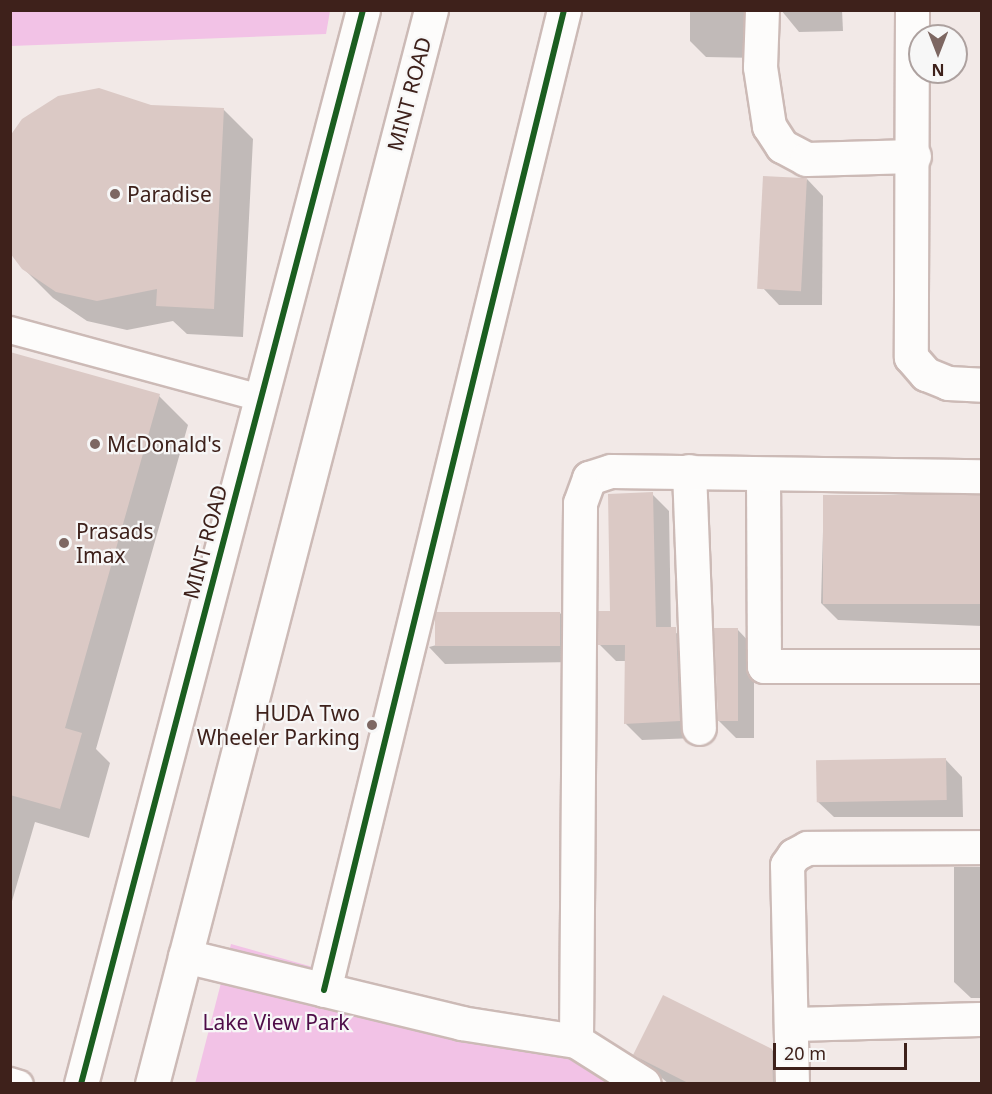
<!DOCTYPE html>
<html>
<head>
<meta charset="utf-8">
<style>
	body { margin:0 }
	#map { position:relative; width:992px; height:1094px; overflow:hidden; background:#f2e9e7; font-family:"Noto Sans",sans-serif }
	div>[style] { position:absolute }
	.green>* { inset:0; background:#f2c2e6 }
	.shadow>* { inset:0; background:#0003 }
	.building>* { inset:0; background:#dbc9c5; transform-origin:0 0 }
	.roads { filter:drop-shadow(2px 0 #ccbab6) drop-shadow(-2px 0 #ccbab6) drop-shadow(0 2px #ccbab6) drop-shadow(0 -2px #ccbab6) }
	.lane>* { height:26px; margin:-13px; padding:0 13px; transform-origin:13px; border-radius:13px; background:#fdfcfb }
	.street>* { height:33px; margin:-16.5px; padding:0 16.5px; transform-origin:16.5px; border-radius:16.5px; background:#fdfcfb }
	.secondary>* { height:33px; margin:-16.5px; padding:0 16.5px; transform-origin:16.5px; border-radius:16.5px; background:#fdfcfb }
	.cycleway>* { height:6px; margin:-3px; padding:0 3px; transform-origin:3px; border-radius:3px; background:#1b5e20 }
	.dots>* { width:16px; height:16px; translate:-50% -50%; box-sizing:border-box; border:3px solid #f7f7f7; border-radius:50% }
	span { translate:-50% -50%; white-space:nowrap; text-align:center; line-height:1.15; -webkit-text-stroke:4.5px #f7f7f7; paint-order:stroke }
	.street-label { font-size:21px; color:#3e211b }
	.poi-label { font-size:21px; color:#3e211b }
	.left { translate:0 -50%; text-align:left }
	.right { translate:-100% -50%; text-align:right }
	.park-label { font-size:21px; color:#4e0c48 }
	.frame { position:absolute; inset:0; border:12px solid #3e211b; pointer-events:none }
	.north { position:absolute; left:908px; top:24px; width:60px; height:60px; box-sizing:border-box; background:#f7f7f7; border:2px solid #ada19f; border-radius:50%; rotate:180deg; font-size:16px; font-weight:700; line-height:24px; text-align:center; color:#3e211b }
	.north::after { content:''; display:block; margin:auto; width:21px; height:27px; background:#7d6762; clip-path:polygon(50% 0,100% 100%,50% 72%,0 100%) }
	.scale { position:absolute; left:773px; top:1043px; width:134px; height:27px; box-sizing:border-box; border:3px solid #3e211b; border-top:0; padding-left:8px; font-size:18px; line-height:21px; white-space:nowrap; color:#3e211b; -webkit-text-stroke:4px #f7f7f7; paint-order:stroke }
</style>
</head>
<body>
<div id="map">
	<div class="green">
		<i style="clip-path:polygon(11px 10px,330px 10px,330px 11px,326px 34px,11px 46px)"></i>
		<i style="clip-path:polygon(231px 944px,576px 1041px,649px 1084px,195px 1084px)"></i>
	</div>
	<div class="shadow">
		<i style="clip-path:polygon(690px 10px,774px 10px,758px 58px,706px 57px,690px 41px)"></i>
		<i style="clip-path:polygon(781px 10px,842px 10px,843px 31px,799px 32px)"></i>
		<i style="clip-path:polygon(151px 106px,224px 110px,253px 139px,243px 337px,187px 334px,173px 321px,127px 330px,87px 321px,53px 298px,23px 268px)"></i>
		<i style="clip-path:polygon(807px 179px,823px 196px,822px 305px,779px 305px,763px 288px)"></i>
		<i style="clip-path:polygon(10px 353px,159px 396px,188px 425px,96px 749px,110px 763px,89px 838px,35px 822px,10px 908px)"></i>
		<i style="clip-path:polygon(982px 493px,982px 626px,838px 620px,821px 603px,824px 496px)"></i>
		<i style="clip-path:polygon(652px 494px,669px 511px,671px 629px,692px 645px,696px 738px,642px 740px,626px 724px,626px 661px,616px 661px,599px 644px)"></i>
		<i style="clip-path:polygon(560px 613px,577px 630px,576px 662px,445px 664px,429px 647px)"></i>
		<i style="clip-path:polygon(738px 630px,754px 647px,754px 738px,736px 738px,719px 721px)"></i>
		<i style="clip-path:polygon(946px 760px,962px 777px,963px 817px,834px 817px,817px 801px)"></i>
		<i style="clip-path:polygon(954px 867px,982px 867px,982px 998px,971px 998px,954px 982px)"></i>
		<i style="clip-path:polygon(772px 1050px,796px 1074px,796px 1084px,669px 1084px,635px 1055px)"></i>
	</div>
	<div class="building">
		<i style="clip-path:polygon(99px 88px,151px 105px,224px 108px,214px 309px,156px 306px,157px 289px,97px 301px,56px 292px,22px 269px,10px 253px,10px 136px,22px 119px,58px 96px)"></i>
		<i style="left:763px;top:176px;width:44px;height:113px;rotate:3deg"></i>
		<i style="clip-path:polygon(10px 352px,160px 394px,65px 728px,82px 733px,60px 809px,10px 795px)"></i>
		<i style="clip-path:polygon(653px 492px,656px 627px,676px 627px,680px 721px,624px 724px,625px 645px,598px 645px,598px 611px,610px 611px,608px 494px)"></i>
		<i style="left:823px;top:495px;width:158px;height:109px"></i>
		<i style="left:560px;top:612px;width:34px;height:125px;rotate:90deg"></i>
		<i style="clip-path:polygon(714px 628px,738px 628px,738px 721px,718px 721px)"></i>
		<i style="left:946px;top:758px;width:42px;height:130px;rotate:89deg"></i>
		<i style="clip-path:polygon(663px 995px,772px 1049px,773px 1083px,688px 1083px,633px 1055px)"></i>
	</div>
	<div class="roads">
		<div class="lane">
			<i style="left:10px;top:330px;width:259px;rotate:15.2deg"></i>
			<i style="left:10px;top:1081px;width:10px;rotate:17deg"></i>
		</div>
		<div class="street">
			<i style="left:762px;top:10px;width:57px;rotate:92deg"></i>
			<i style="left:760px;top:67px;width:60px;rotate:81.3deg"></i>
			<i style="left:769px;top:126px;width:24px;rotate:57deg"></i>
			<i style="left:782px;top:146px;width:27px;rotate:28deg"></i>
			<i style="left:806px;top:159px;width:108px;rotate:-1.6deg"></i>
			<i style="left:912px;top:10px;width:347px;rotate:90.2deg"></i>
			<i style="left:911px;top:357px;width:23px;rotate:49deg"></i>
			<i style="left:926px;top:374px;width:24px;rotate:22deg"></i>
			<i style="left:948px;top:383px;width:34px;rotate:3deg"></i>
			<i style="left:689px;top:471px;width:257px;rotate:87.8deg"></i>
			<i style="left:763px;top:475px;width:191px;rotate:89.7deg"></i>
			<i style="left:764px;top:666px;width:218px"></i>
			<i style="left:185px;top:956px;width:284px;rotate:13.6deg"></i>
			<i style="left:461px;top:1023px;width:116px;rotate:8.9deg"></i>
			<i style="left:576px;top:1041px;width:80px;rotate:32.3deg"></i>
			<i style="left:324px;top:990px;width:1009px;rotate:-76.24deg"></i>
			<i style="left:791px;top:1024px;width:191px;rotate:-1.5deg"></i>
			<i style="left:576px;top:1041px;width:538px;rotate:-89.57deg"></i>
			<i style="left:580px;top:503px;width:27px;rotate:-70deg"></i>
			<i style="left:589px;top:478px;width:23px;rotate:-18deg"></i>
			<i style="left:611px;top:471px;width:371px;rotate:0.8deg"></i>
			<i style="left:792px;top:1084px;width:219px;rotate:-91.3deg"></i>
			<i style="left:787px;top:865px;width:12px;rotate:-55deg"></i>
			<i style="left:794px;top:855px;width:15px;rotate:-28deg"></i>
			<i style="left:807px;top:848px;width:175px;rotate:-0.3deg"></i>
		</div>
		<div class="secondary">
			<i style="left:81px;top:1084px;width:1110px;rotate:-75.29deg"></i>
			<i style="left:152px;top:1084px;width:1110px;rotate:-75.44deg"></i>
		</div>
	</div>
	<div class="cycleway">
		<i style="left:324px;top:990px;width:1009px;rotate:-76.24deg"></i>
		<i style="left:81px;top:1084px;width:1110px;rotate:-75.29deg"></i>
	</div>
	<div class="dots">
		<i style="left:115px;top:194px;background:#7d6762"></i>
		<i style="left:95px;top:444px;background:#7d6762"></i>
		<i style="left:64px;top:543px;background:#7d6762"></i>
		<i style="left:372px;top:725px;background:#7d6762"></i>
	</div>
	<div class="street-label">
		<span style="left:409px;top:94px;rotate:-75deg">MINT ROAD</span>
		<span style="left:205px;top:542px;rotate:-75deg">MINT ROAD</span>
	</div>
	<div class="poi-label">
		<span class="left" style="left:127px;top:194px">Paradise</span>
		<span class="left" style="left:107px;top:444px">McDonald's</span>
		<span class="left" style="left:76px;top:543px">Prasads<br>Imax</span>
		<span class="right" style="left:360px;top:725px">HUDA Two<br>Wheeler Parking</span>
	</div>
	<div class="park-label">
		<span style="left:276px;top:1022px">Lake View Park</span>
	</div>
	<div class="frame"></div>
	<div class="north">N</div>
	<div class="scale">20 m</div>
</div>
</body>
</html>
